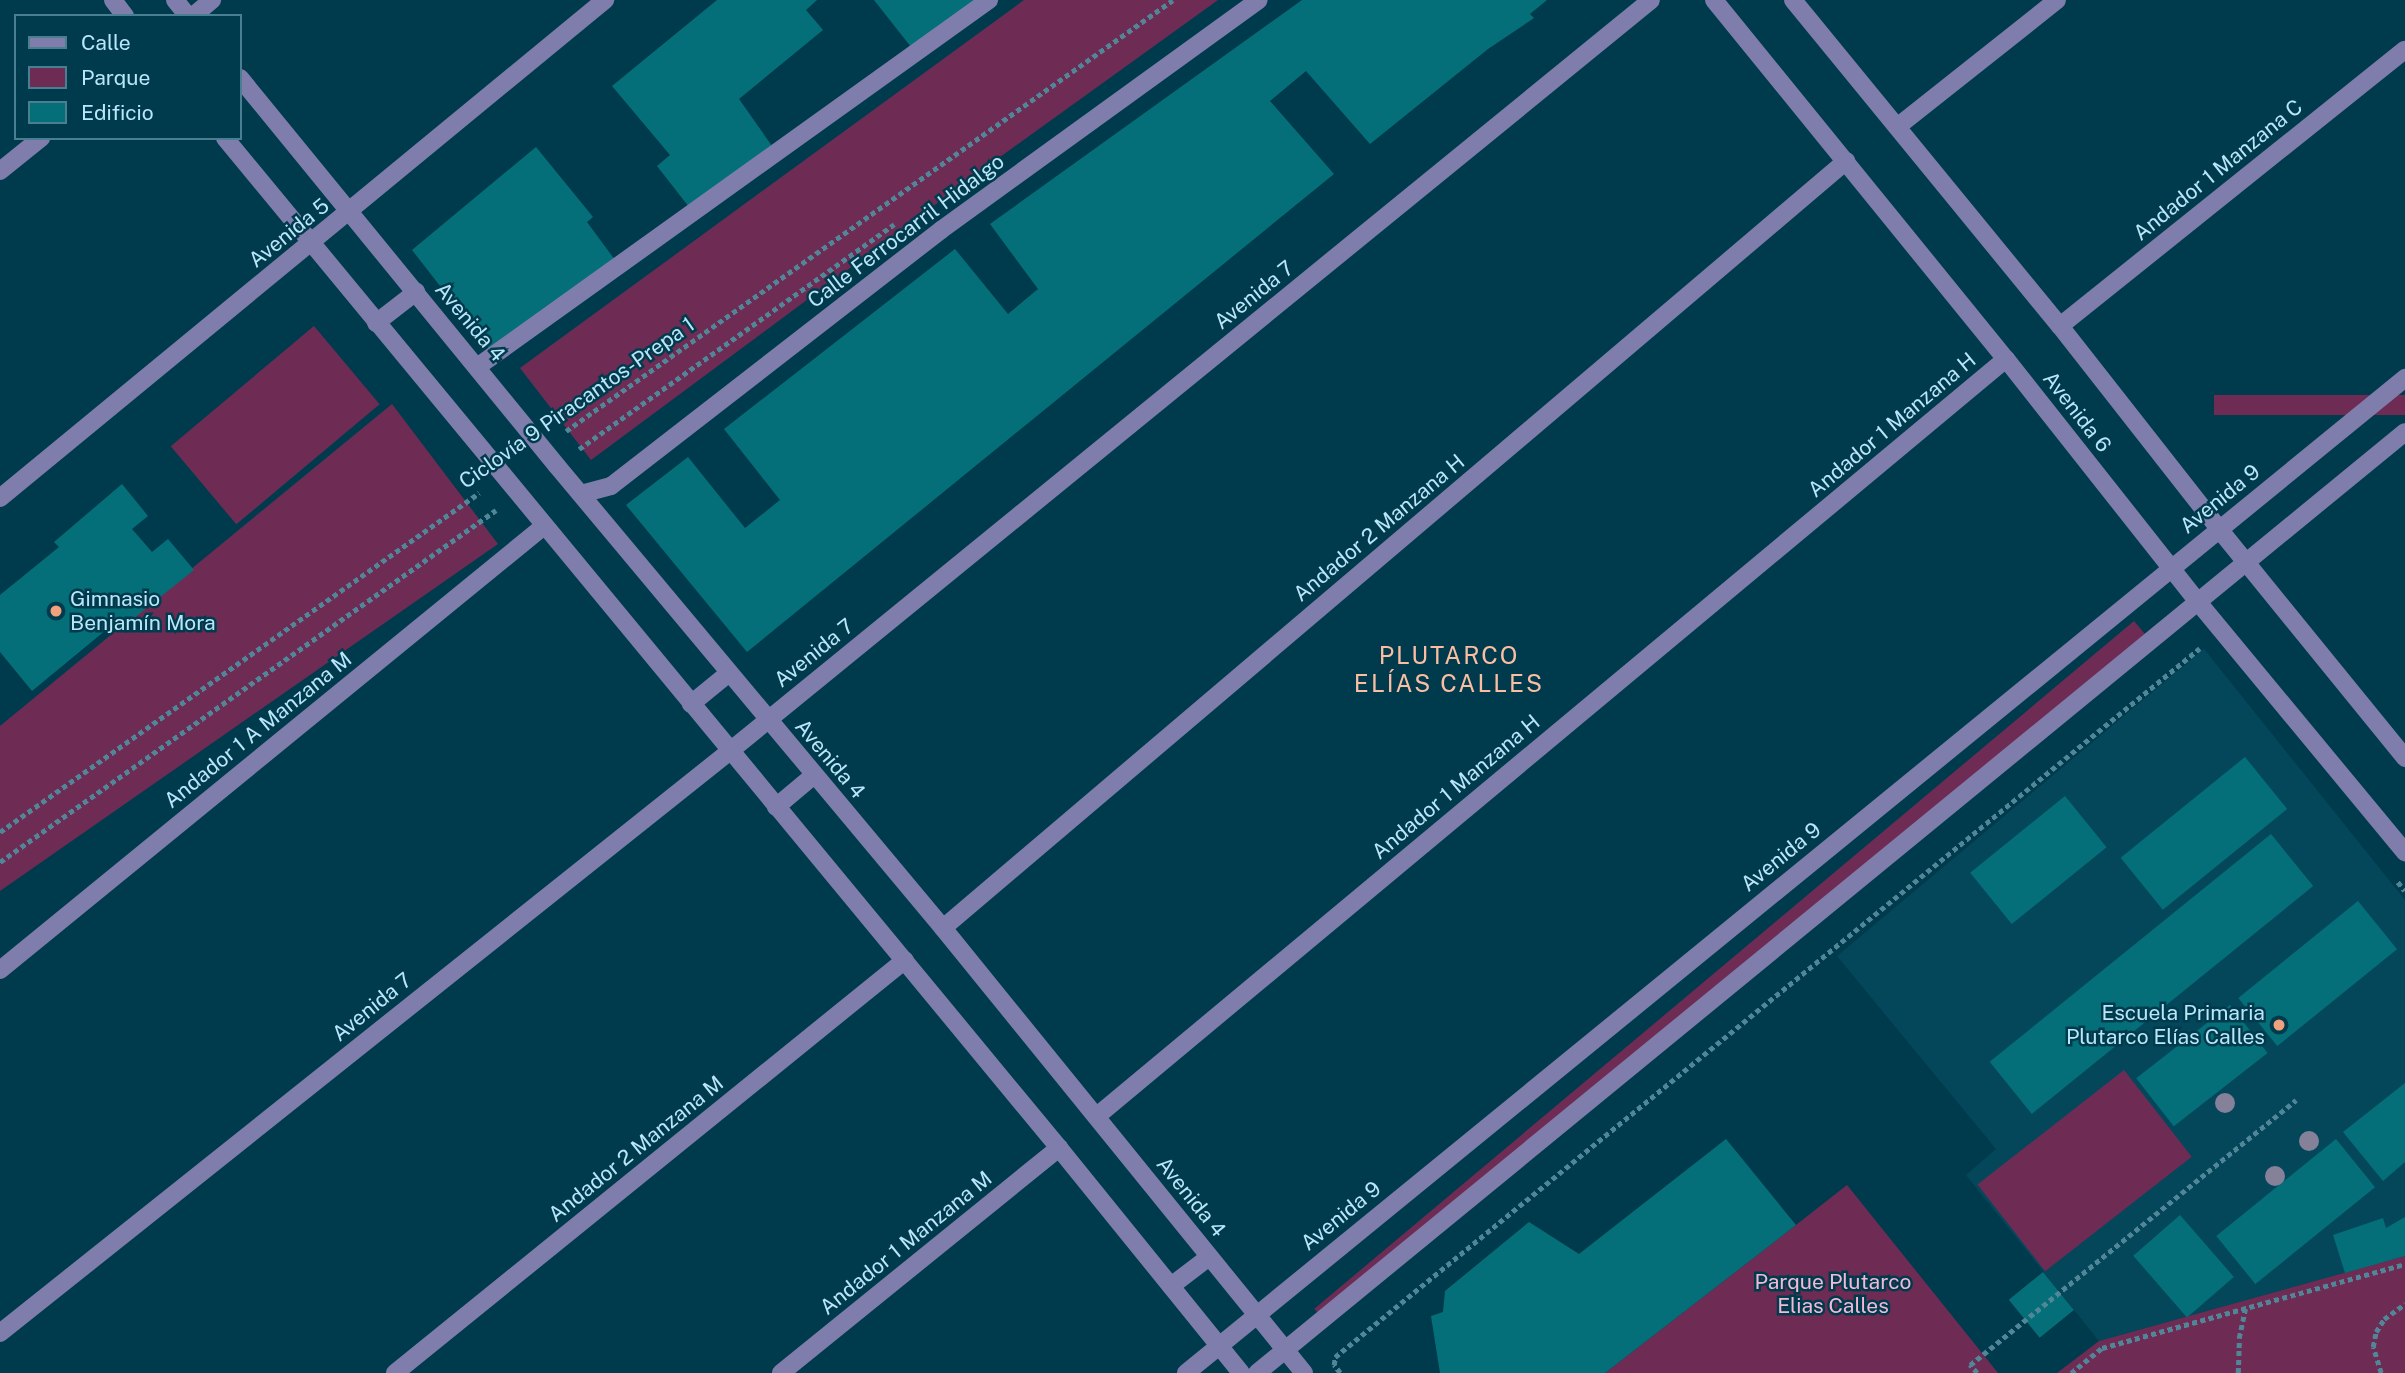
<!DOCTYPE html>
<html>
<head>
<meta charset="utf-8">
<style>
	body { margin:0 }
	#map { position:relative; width:2405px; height:1373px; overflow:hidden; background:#003b4d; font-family:"Public Sans",sans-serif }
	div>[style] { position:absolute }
	.built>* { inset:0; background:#04475b }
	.green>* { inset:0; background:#6e2c54; transform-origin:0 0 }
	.building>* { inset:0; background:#056f79; transform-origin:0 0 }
	.path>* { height:4.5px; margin-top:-2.25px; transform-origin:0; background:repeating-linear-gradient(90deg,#518698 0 5px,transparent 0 8.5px) }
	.minor>* { height:18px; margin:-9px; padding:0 9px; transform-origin:9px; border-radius:9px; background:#7f7dac }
	.trees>* { width:20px; height:20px; margin:-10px; border-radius:50%; background:#858199 }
	.dots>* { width:19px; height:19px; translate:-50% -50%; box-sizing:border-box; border:4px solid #003b4d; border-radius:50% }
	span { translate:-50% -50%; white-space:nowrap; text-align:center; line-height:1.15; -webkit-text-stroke:5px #003b4d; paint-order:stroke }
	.street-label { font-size:21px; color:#bae6f9 }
	.poi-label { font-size:21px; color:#bae6f9 }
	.left { translate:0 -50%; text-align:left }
	.right { translate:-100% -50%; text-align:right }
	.park-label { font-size:21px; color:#f2bad7 }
	.quarter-label { font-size:24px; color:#fbbea2; letter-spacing:2px }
	.legend { position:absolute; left:14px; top:14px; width:228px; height:126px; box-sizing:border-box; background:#003b4d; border:2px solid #4a7f92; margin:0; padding:9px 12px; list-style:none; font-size:21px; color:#bae6f9 }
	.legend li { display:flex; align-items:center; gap:14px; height:35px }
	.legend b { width:35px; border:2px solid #4a7f92 }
</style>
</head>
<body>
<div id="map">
	<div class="built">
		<i style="clip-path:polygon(2204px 649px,2405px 900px,2405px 1256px,2099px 1341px,1966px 1175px,1996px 1149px,1837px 956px)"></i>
	</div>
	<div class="green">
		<i style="clip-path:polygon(1024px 0,1218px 0,982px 170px,591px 460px,520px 368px)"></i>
		<i style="left:314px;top:326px;width:102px;height:187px;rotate:50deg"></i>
		<i style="left:2405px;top:395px;width:20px;height:191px;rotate:90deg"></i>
		<i style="clip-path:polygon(392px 404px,498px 544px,0 891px,0 726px)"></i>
		<i style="left:2134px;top:621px;width:17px;height:1070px;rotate:50deg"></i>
		<i style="left:2124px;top:1070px;width:110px;height:186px;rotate:52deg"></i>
		<i style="clip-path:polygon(1847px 1185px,1998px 1373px,1605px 1373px,1796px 1225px)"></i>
		<i style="clip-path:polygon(2405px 1256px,2405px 1373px,2057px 1373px,2099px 1341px)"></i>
	</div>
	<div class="building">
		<i style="clip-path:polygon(717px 0,817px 0,806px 10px,823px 30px,739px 99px,772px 146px,689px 207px,657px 166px,670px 155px,612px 86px)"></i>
		<i style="clip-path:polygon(874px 0,975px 0,911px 47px)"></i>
		<i style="clip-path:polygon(1302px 0,1547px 0,1530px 14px,1534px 18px,1488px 49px,1370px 144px,1306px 71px,1270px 101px,1334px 174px,747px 652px,626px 505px,688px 457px,745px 528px,780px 500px,724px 429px,955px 249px,1008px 314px,1038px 289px,990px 224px)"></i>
		<i style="clip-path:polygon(536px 147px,593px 217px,587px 222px,615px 260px,490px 350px,412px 250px)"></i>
		<i style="clip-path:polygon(122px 484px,148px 516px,132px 529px,152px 552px,168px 539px,194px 570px,124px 626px,118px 620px,32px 691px,0 652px,0 595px,59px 547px,54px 542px)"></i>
		<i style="left:2245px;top:757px;width:67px;height:160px;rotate:51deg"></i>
		<i style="left:2065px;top:796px;width:66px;height:122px;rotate:51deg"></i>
		<i style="left:2271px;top:834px;width:67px;height:362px;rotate:51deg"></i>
		<i style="left:2358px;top:901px;width:62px;height:154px;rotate:51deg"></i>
		<i style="left:2230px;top:1005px;width:61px;height:119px;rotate:52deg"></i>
		<i style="clip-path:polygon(2405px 1083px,2405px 1162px,2383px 1181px,2343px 1132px)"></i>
		<i style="clip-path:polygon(1726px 1139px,1796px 1225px,1605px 1373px,1440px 1373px,1431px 1316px,1443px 1312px,1445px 1291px,1529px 1222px,1579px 1254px)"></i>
		<i style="left:2336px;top:1139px;width:62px;height:154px;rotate:51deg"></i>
		<i style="left:2180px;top:1215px;width:82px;height:62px;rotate:49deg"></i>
		<i style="clip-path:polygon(2405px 1217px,2405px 1256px,2345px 1273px,2333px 1235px,2383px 1218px,2386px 1228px)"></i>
		<i style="left:2043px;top:1272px;width:49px;height:44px;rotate:51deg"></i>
	</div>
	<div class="path">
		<i style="left:566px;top:431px;width:744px;rotate:-35.38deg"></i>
		<i style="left:579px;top:449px;width:387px;rotate:-35.5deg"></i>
		<i style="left:0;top:832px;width:587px;rotate:-35.29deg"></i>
		<i style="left:0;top:862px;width:608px;rotate:-35.36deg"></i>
		<i style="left:2398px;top:882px;width:11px;rotate:52deg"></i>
		<i style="left:1340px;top:1373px;width:10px;rotate:-127deg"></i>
		<i style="left:1334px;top:1365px;width:8px;rotate:-83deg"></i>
		<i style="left:1335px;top:1357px;width:1118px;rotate:-39.34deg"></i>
		<i style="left:1977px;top:1373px;width:11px;rotate:-131deg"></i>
		<i style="left:1970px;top:1365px;width:420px;rotate:-39.1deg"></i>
		<i style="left:2071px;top:1373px;width:40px;rotate:-39deg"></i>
		<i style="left:2102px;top:1348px;width:314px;rotate:-15.5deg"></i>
		<i style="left:2238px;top:1373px;width:35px;rotate:-88deg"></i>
		<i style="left:2239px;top:1338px;width:30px;rotate:-78deg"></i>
		<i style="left:2381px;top:1373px;width:27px;rotate:-107deg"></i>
		<i style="left:2373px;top:1347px;width:15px;rotate:-79deg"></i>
		<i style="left:2376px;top:1332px;width:15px;rotate:-58deg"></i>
		<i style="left:2384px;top:1319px;width:26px;rotate:-36deg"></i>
	</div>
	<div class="minor">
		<i style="left:113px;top:0;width:20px;rotate:53deg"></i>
		<i style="left:175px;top:0;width:21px;rotate:51deg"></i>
		<i style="left:1714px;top:0;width:463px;rotate:50.9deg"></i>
		<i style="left:2006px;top:359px;width:310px;rotate:51.7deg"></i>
		<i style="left:2198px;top:602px;width:325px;rotate:50.4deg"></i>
		<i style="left:1793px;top:0;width:421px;rotate:50.7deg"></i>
		<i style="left:2060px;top:326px;width:258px;rotate:51.9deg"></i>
		<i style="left:2219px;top:529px;width:295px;rotate:50.9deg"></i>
		<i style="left:193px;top:16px;width:25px;rotate:-40deg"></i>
		<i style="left:240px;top:78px;width:501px;rotate:50.75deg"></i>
		<i style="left:557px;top:466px;width:602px;rotate:50.12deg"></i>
		<i style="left:943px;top:928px;width:573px;rotate:50.95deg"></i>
		<i style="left:1897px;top:127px;width:204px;rotate:-38.4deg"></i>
		<i style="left:225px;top:138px;width:1310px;rotate:50.45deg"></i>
		<i style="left:1059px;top:1148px;width:289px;rotate:51deg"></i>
		<i style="left:0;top:171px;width:53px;rotate:-38.8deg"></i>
		<i style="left:376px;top:323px;width:51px;rotate:-37.8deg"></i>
		<i style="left:2060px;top:326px;width:442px;rotate:-38.7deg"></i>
		<i style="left:477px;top:367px;width:630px;rotate:-35.63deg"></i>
		<i style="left:581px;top:494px;width:31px;rotate:-15deg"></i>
		<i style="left:611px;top:486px;width:418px;rotate:-37.8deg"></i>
		<i style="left:941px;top:230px;width:392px;rotate:-35.9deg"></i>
		<i style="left:0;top:498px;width:784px;rotate:-39.46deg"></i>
		<i style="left:691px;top:704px;width:49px;rotate:-39.2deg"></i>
		<i style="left:776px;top:807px;width:50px;rotate:-40.1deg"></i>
		<i style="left:943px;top:928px;width:1185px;rotate:-40.34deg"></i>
		<i style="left:0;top:970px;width:702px;rotate:-39.22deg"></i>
		<i style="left:1097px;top:1116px;width:1183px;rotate:-39.79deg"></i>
		<i style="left:1171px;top:1286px;width:48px;rotate:-37.3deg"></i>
		<i style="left:0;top:1333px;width:934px;rotate:-38.56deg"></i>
		<i style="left:730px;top:751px;width:1188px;rotate:-39.19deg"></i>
		<i style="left:395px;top:1373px;width:656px;rotate:-39deg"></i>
		<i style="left:781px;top:1373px;width:358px;rotate:-39deg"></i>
		<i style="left:1186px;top:1373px;width:1574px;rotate:-39.22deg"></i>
		<i style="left:1257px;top:1373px;width:1484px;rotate:-39.34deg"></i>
	</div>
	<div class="trees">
		<i style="left:2225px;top:1103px"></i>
		<i style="left:2309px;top:1141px"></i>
		<i style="left:2275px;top:1176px"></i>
	</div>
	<div class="dots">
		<i style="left:56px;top:611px;background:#f1a17c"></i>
		<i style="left:2279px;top:1025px;background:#f1a17c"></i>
	</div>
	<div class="street-label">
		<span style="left:2218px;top:170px;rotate:-39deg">Andador 1 Manzana C</span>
		<span style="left:906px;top:231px;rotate:-37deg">Calle Ferrocarril Hidalgo</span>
		<span style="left:289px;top:233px;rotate:-39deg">Avenida 5</span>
		<span style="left:1254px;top:295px;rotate:-39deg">Avenida 7</span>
		<span style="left:470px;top:322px;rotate:50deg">Avenida 4</span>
		<span style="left:577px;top:403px;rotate:-35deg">Ciclovía 9 Piracantos-Prepa 1</span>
		<span style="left:2077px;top:412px;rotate:52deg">Avenida 6</span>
		<span style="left:1892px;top:425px;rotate:-40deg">Andador 1 Manzana H</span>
		<span style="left:2220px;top:499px;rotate:-39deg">Avenida 9</span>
		<span style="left:1379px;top:528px;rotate:-40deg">Andador 2 Manzana H</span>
		<span style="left:814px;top:653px;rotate:-39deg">Avenida 7</span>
		<span style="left:258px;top:730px;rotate:-39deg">Andador 1 A Manzana M</span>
		<span style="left:830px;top:759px;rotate:50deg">Avenida 4</span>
		<span style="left:1456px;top:787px;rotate:-40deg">Andador 1 Manzana H</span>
		<span style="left:1781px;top:857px;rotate:-39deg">Avenida 9</span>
		<span style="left:372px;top:1007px;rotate:-39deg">Avenida 7</span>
		<span style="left:636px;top:1149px;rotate:-39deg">Andador 2 Manzana M</span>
		<span style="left:1191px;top:1197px;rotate:51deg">Avenida 4</span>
		<span style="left:1341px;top:1216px;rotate:-39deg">Avenida 9</span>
		<span style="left:906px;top:1243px;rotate:-39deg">Andador 1 Manzana M</span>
	</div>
	<div class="poi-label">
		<span class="left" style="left:70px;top:611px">Gimnasio<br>Benjamín Mora</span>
		<span class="right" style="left:2265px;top:1025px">Escuela Primaria<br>Plutarco Elías Calles</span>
	</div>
	<div class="park-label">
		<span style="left:1833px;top:1294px">Parque Plutarco<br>Elias Calles</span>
	</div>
	<div class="quarter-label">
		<span style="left:1449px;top:670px">PLUTARCO<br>ELÍAS CALLES</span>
	</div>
	<ul class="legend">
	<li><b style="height:9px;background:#7f7dac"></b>Calle</li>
	<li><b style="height:19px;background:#6e2c54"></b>Parque</li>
	<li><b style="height:19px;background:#056f79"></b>Edificio</li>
	</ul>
</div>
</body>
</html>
